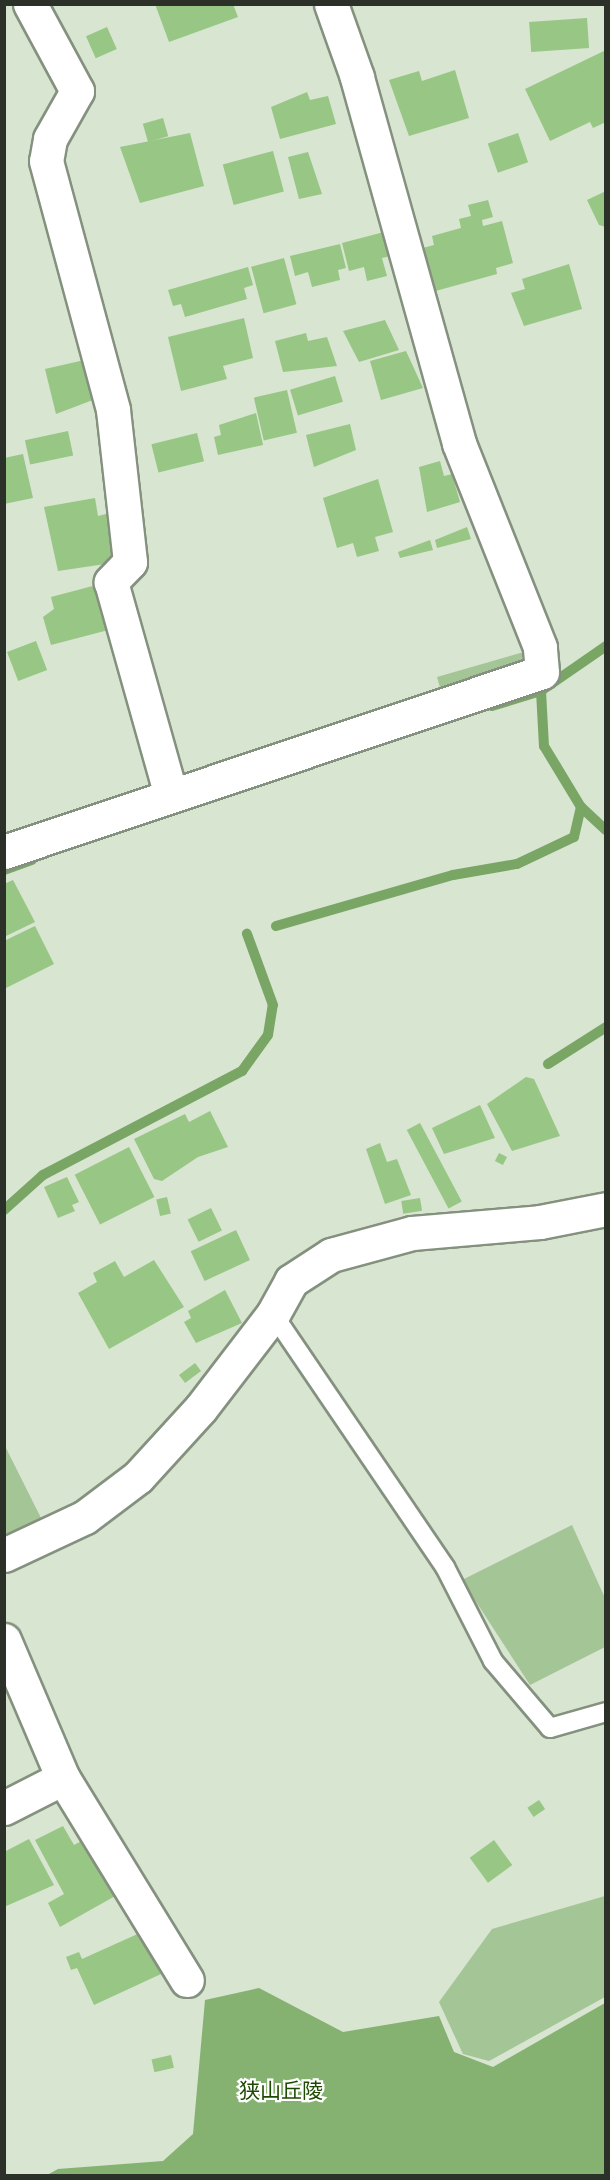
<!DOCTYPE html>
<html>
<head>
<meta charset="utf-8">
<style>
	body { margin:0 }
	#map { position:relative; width:610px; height:2180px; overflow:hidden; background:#d7e5d1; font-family:Overpass,"Noto Sans JP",sans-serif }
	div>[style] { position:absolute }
	.green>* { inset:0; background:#a4c596 }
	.forest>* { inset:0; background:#85b271 }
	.stream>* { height:10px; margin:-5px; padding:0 5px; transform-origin:5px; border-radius:5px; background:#79a565 }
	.building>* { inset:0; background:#98c684; transform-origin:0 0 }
	.roads { filter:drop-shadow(2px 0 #85917f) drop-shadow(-2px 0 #85917f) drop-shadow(0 2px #85917f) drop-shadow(0 -2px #85917f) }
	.service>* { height:18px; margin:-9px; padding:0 9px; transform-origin:9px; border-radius:9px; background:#fff }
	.minor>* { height:33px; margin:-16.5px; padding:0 16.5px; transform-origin:16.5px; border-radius:16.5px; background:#fff }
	span { translate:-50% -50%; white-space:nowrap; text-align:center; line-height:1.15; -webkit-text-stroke:4.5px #fff; paint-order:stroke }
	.park-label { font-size:21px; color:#1f4902 }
	.frame { position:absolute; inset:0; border:6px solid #2b3129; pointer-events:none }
</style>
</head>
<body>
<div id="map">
	<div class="green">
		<i style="clip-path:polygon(524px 652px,518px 668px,441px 691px,437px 677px)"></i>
		<i style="clip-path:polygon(4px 1444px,41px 1518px,4px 1537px)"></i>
		<i style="clip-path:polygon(572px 1525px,605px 1598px,605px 1647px,530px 1685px,462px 1580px)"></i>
		<i style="clip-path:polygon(605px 1896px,605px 1997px,489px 2061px,463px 2054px,439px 2002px,492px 1929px)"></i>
	</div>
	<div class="forest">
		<i style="clip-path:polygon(259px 1988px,343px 2032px,439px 2016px,454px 2052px,493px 2067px,605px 2003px,605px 2175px,47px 2175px,58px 2169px,163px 2161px,193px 2134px,205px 2000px)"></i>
	</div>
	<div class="stream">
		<i style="left:541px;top:691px;width:55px;rotate:86.9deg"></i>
		<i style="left:544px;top:746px;width:71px;rotate:58.8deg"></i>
		<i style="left:581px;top:807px;width:34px;rotate:43deg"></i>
		<i style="left:492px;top:706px;width:51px;rotate:-17deg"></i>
		<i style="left:541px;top:691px;width:79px;rotate:-34.7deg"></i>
		<i style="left:4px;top:870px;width:30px;rotate:-20deg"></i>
		<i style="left:276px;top:926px;width:184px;rotate:-16.1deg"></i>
		<i style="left:453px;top:875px;width:65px;rotate:-9.8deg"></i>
		<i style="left:517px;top:864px;width:63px;rotate:-25.3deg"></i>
		<i style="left:574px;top:837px;width:31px;rotate:-77deg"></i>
		<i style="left:548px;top:1064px;width:69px;rotate:-32.5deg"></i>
		<i style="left:4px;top:1210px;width:52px;rotate:-41.9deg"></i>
		<i style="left:43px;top:1175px;width:225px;rotate:-27.6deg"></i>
		<i style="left:242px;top:1071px;width:44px;rotate:-54.2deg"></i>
		<i style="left:268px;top:1035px;width:30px;rotate:-81deg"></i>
		<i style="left:273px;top:1005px;width:76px;rotate:-110.1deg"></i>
	</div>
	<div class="building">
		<i style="clip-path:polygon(155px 4px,233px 4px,238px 17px,169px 42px)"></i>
		<i style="left:587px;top:18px;width:30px;height:58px;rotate:86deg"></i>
		<i style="left:107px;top:27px;width:24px;height:23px;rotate:66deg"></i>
		<i style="clip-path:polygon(606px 50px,606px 122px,593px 128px,590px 122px,550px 141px,525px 89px)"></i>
		<i style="clip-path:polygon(455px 70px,469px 118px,409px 136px,389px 80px,419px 71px,422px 81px)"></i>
		<i style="clip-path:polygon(307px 92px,310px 100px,328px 96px,336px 124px,280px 139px,271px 107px)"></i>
		<i style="left:163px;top:118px;width:19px;height:21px;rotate:74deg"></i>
		<i style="clip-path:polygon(190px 133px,204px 186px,140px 203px,120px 147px)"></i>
		<i style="left:518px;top:133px;width:31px;height:32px;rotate:71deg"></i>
		<i style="left:273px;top:151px;width:42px;height:52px;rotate:75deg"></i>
		<i style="clip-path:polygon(308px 152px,322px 194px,299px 199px,288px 157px)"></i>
		<i style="clip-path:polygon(606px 191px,606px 227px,599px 225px,587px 200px)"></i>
		<i style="clip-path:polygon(488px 200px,493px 217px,482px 220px,483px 226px,502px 221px,513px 263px,496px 268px,497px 274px,432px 292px,419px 249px,434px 245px,432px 236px,461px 228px,459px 219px,471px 216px,468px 205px)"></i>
		<i style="clip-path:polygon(384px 232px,391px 256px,382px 258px,387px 276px,367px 281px,364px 267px,349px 271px,342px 243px)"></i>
		<i style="clip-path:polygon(340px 244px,346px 268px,338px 270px,340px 280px,312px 287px,308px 272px,295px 276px,290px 256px)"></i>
		<i style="left:284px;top:258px;width:48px;height:34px;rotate:75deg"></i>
		<i style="clip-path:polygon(569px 264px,582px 309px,524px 326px,511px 293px,525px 289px,522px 279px)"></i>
		<i style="clip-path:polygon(248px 267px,253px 285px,244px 288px,247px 299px,185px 317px,181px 304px,173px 306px,168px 290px)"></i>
		<i style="clip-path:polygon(244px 318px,253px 358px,223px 366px,227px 379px,181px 391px,168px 337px)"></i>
		<i style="clip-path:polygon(385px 320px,399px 350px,359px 362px,343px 331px)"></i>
		<i style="clip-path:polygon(306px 333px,308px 341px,327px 337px,337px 366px,283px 372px,275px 341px)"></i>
		<i style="clip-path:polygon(406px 351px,423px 388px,381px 400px,370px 361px)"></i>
		<i style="clip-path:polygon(89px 359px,98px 398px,56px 414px,45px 369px)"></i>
		<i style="left:335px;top:376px;width:27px;height:47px;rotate:73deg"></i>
		<i style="left:287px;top:390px;width:44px;height:34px;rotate:77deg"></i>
		<i style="clip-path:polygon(256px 413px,263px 445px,218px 455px,214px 437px,221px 435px,219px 425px)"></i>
		<i style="clip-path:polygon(350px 424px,356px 450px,314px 467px,306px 435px)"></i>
		<i style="left:68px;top:431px;width:25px;height:44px;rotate:78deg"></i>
		<i style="left:197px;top:433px;width:29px;height:47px;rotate:76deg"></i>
		<i style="clip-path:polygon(23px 454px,33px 498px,4px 504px,4px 458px)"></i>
		<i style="clip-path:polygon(440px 461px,444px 476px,452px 474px,460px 502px,427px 512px,419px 467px)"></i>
		<i style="clip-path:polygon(378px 479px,393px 532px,375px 537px,379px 551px,357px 557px,353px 543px,337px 548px,323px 498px)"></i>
		<i style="clip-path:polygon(95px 498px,98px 516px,110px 513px,117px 555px,112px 563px,58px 571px,44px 507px)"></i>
		<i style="clip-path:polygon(467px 527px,471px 539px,437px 548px,435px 540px)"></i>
		<i style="clip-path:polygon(430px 540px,433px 550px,400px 558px,398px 552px)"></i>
		<i style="clip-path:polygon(104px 583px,116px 628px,51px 645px,43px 617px,54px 609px,51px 597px)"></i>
		<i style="left:36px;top:641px;width:31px;height:31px;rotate:69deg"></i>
		<i style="clip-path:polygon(13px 880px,35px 922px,4px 937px,4px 884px)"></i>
		<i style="clip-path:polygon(35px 926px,54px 964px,4px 989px,4px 941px)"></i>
		<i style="clip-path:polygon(526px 1077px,534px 1079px,560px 1136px,512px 1151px,487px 1104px)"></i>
		<i style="clip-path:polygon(480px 1105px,495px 1138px,444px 1154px,432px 1128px)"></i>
		<i style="clip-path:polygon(210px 1111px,228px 1147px,198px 1157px,162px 1181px,154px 1179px,134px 1139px,185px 1114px,189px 1122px)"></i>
		<i style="left:420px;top:1123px;width:89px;height:15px;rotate:62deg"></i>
		<i style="clip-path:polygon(380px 1143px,387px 1162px,397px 1159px,411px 1195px,385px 1204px,366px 1149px)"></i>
		<i style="left:129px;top:1147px;width:56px;height:61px;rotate:63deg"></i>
		<i style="left:499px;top:1153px;width:9px;height:9px;rotate:27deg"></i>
		<i style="clip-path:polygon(67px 1177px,79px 1202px,72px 1205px,75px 1211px,58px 1218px,44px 1187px)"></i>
		<i style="left:167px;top:1197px;width:17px;height:11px;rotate:77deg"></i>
		<i style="left:420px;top:1198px;width:13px;height:19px;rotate:81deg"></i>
		<i style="left:211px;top:1208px;width:25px;height:26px;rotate:64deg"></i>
		<i style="left:236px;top:1230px;width:33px;height:50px;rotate:65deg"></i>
		<i style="clip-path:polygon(154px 1260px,184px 1307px,109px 1349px,78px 1293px,97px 1282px,93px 1273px,115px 1261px,124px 1277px)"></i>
		<i style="clip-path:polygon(225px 1290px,242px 1323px,196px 1343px,184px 1322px,191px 1318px,188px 1311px)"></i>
		<i style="left:195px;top:1363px;width:10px;height:20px;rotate:53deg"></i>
		<i style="left:539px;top:1800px;width:11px;height:14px;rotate:56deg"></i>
		<i style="clip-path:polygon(63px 1826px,74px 1845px,85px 1839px,117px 1895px,60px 1927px,48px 1903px,64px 1894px,35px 1840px)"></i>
		<i style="clip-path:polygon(29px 1839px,54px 1885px,4px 1907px,4px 1852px)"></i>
		<i style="left:494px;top:1840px;width:31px;height:30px;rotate:54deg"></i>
		<i style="clip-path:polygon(142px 1932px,161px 1974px,94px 2005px,77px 1968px,71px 1970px,66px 1957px,79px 1952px,82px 1959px)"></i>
		<i style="left:171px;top:2055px;width:13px;height:20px;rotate:77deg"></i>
	</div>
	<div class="roads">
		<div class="service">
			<i style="left:273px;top:1314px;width:306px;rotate:55.8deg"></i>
			<i style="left:445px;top:1567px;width:106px;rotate:62.9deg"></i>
			<i style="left:493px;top:1661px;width:88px;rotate:49.6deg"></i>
			<i style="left:550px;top:1728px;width:58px;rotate:-15.9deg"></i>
		</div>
		<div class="minor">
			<i style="left:30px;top:4px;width:99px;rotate:61.6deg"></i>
			<i style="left:77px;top:91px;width:55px;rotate:119.4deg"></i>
			<i style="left:50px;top:139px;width:22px;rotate:100deg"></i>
			<i style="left:46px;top:161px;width:258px;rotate:74.9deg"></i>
			<i style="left:113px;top:410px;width:153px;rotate:83.6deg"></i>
			<i style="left:130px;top:562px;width:28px;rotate:134deg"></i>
			<i style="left:111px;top:582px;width:222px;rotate:74.3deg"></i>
			<i style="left:4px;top:852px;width:567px;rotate:-18.5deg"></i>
			<i style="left:542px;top:672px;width:25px;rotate:-95deg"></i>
			<i style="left:540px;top:647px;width:219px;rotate:-111.7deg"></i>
			<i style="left:459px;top:443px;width:380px;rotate:-105.6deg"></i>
			<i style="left:357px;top:77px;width:77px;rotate:-109.6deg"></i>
			<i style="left:4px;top:1555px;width:89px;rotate:-25.1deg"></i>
			<i style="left:85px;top:1517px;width:66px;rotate:-37deg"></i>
			<i style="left:138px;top:1477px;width:93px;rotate:-47.6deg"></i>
			<i style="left:201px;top:1408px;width:118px;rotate:-52.5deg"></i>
			<i style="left:273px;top:1314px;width:38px;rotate:-61deg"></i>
			<i style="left:291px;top:1281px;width:48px;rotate:-33deg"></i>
			<i style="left:331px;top:1255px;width:84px;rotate:-15.2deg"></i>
			<i style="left:412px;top:1233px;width:128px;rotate:-4.9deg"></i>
			<i style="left:540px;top:1222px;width:67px;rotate:-11.1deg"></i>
			<i style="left:4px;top:1640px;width:150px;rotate:66.9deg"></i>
			<i style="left:63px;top:1778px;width:237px;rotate:58.5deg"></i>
			<i style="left:4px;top:1808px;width:66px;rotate:-27deg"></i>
		</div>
	</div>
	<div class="park-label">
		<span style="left:281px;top:2093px">狭山丘陵</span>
	</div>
	<div class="frame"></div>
</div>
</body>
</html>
